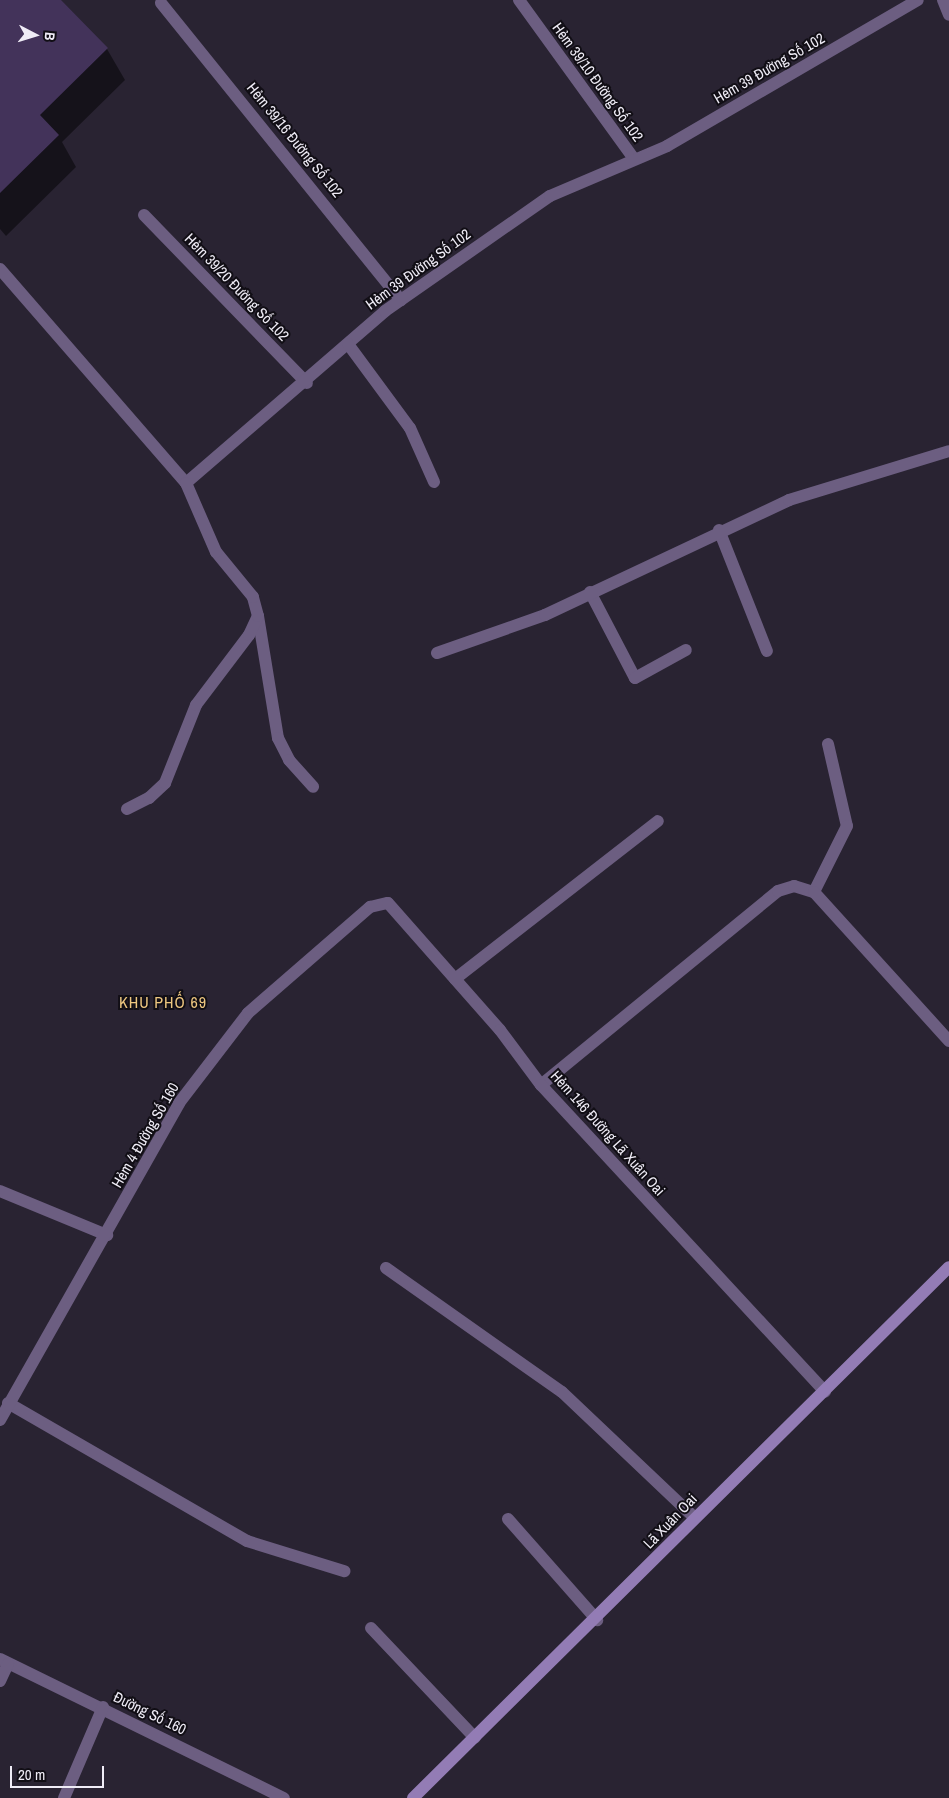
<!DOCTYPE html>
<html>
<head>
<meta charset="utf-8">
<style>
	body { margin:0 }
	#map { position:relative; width:949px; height:1798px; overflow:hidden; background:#292332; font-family:"Archivo Narrow",sans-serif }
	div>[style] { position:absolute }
	.shadow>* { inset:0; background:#0007 }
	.building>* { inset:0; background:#43335a }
	.service>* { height:12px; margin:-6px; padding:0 6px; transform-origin:6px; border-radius:6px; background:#6c5e81 }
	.minor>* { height:12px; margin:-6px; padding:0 6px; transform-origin:6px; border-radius:6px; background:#6c5e81 }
	.secondary>* { height:12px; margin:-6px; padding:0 6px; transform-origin:6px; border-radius:6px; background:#937cb5 }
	span { translate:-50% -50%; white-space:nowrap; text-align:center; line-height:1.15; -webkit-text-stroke:4px #110e15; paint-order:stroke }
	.street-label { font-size:15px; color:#efecf6 }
	.neighbourhood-label { font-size:16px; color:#eec780; letter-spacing:1px }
	.north { position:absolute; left:10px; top:10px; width:50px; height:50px; -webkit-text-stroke:4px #110e15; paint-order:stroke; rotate:95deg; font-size:14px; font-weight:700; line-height:20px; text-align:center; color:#efecf6 }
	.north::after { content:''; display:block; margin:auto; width:18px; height:22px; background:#efecf6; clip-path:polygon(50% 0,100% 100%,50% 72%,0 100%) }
	.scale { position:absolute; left:10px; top:1766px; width:94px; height:22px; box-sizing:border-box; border:2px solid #efecf6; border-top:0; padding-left:6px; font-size:15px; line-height:18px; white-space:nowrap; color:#efecf6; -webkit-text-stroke:4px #110e15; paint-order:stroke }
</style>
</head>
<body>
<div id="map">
	<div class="shadow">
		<i style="clip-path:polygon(0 0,60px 0,107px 49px,125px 80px,62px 142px,76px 167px,6px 236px,0 229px)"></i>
	</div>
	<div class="building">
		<i style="clip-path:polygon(0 0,61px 0,108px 48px,40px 115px,59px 135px,0 193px)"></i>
	</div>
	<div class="service">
		<i style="left:590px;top:592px;width:97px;rotate:62.4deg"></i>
		<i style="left:635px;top:678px;width:58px;rotate:-28.8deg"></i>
		<i style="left:541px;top:1085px;width:306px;rotate:-39.3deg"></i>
		<i style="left:778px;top:891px;width:17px;rotate:-17deg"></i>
		<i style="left:794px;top:886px;width:21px;rotate:17deg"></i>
		<i style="left:508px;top:1519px;width:135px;rotate:48.6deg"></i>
		<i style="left:371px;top:1628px;width:151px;rotate:46.6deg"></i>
	</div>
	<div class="minor">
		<i style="left:519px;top:0;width:196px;rotate:54.1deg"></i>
		<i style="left:943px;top:0;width:16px;rotate:68deg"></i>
		<i style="left:161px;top:3px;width:382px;rotate:51.1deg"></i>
		<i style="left:144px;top:215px;width:234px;rotate:45.9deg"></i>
		<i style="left:0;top:269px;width:284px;rotate:49deg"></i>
		<i style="left:186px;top:483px;width:263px;rotate:-40.8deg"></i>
		<i style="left:385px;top:311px;width:201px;rotate:-34.9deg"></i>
		<i style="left:550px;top:196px;width:127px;rotate:-23.1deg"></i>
		<i style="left:667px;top:146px;width:290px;rotate:-30.2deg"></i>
		<i style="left:348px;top:344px;width:104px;rotate:53.6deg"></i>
		<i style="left:410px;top:428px;width:59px;rotate:66deg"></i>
		<i style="left:719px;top:530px;width:130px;rotate:68.4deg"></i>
		<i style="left:258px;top:616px;width:124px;rotate:80.7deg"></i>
		<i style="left:278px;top:738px;width:25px;rotate:63deg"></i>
		<i style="left:289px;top:760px;width:36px;rotate:48deg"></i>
		<i style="left:437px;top:653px;width:114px;rotate:-19.4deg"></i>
		<i style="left:545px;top:615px;width:270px;rotate:-25.2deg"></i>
		<i style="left:789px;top:500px;width:167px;rotate:-17deg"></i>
		<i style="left:828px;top:744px;width:84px;rotate:77deg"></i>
		<i style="left:847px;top:826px;width:74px;rotate:116.6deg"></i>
		<i style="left:814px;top:892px;width:201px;rotate:47.8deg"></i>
		<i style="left:127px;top:809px;width:25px;rotate:-27deg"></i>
		<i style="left:149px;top:798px;width:22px;rotate:-43deg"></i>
		<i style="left:165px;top:783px;width:84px;rotate:-68.3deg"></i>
		<i style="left:196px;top:705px;width:88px;rotate:-52.9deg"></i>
		<i style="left:249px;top:635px;width:21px;rotate:-65deg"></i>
		<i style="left:258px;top:616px;width:20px;rotate:-105deg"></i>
		<i style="left:253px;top:597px;width:58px;rotate:-129.4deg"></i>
		<i style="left:216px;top:552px;width:75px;rotate:-113.5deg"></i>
		<i style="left:455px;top:979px;width:257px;rotate:-37.9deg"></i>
		<i style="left:0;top:1191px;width:116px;rotate:22.4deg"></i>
		<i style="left:386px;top:1268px;width:215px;rotate:35.2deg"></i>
		<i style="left:562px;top:1392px;width:183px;rotate:43.5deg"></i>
		<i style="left:8px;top:1403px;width:276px;rotate:30deg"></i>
		<i style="left:247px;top:1541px;width:102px;rotate:17.2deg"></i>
		<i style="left:0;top:1420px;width:364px;rotate:-60.5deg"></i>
		<i style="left:179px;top:1103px;width:113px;rotate:-52.5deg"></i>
		<i style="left:248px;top:1013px;width:162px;rotate:-41deg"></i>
		<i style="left:370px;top:907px;width:18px;rotate:-13deg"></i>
		<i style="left:388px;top:903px;width:169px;rotate:48.6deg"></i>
		<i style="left:500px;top:1030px;width:69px;rotate:53.3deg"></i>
		<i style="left:541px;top:1085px;width:418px;rotate:47.2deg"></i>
		<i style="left:0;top:1659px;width:316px;rotate:26.1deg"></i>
		<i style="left:0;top:1681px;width:19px;rotate:-65deg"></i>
		<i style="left:64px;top:1798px;width:99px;rotate:-66.8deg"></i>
	</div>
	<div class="secondary">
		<i style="left:413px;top:1798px;width:754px;rotate:-44.73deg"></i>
	</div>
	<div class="street-label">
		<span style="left:769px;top:68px;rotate:-30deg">Hẻm 39 Đường Số 102</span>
		<span style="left:598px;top:82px;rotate:54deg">Hẻm 39/10 Đường Số 102</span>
		<span style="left:295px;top:140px;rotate:51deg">Hẻm 39/16 Đường Số 102</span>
		<span style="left:418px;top:269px;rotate:-36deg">Hẻm 39 Đường Số 102</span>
		<span style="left:237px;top:287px;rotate:46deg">Hẻm 39/20 Đường Số 102</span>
		<span style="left:608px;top:1133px;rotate:48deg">Hẻm 146 Đường Lã Xuân Oai</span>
		<span style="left:145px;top:1135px;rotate:-60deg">Hẻm 4 Đường Số 160</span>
		<span style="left:670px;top:1521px;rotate:-46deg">Lã Xuân Oai</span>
		<span style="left:150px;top:1713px;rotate:26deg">Đường Số 160</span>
	</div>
	<div class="neighbourhood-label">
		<span style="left:163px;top:1002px">KHU PHỐ 69</span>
	</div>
	<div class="north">B</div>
	<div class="scale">20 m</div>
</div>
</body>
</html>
